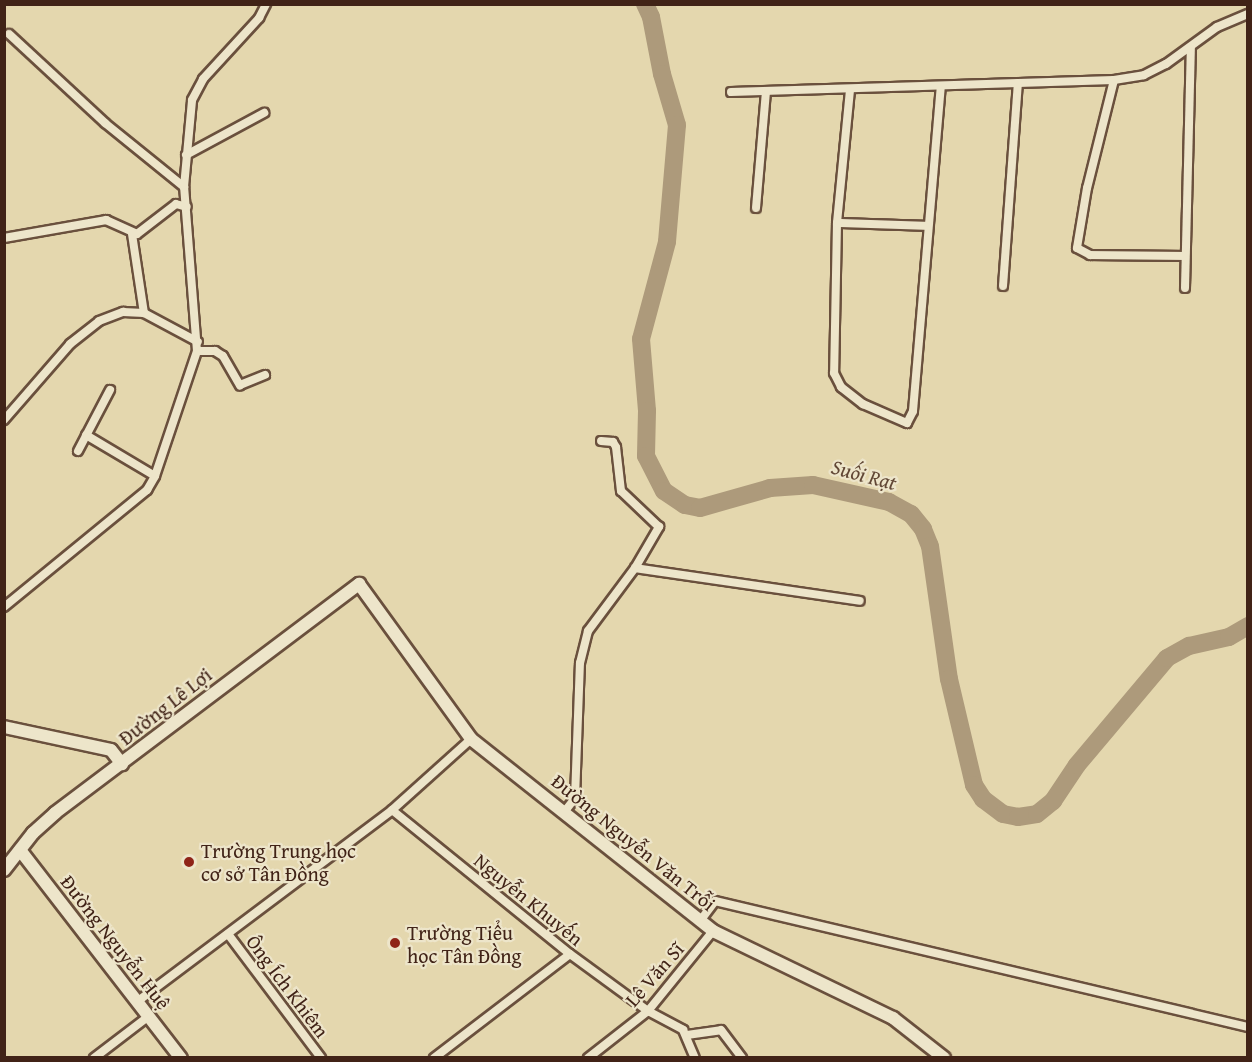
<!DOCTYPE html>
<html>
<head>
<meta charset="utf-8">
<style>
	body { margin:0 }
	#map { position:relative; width:1252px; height:1062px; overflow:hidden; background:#e4d7ae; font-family:"Gentium Book Plus",serif }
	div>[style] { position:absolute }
	.river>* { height:18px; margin:-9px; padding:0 9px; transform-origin:9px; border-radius:9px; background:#ad9a7b }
	.roads { filter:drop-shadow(2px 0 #6a503d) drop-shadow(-2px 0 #6a503d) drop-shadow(0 2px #6a503d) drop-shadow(0 -2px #6a503d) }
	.street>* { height:8px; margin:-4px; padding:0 4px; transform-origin:4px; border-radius:4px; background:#ede5ca }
	.secondary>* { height:12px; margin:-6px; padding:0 6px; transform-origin:6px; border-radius:6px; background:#ede5ca }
	.dots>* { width:16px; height:16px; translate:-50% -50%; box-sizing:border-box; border:3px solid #ede5ca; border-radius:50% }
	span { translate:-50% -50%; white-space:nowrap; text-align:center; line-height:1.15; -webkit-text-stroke:4.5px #ede5ca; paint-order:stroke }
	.street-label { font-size:20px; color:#412317 }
	.poi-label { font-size:20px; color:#412317 }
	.left { translate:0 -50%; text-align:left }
	.water-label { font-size:21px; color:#614735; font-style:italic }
	.frame { position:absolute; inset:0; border:6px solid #412317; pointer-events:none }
</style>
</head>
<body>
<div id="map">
	<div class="river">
		<i style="left:645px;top:4px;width:14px;rotate:65deg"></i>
		<i style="left:651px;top:17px;width:58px;rotate:79.1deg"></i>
		<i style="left:662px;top:74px;width:53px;rotate:73.6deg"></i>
		<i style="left:677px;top:125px;width:117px;rotate:94.9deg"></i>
		<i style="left:667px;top:242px;width:100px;rotate:105deg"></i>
		<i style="left:641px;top:339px;width:72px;rotate:85.2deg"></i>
		<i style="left:647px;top:411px;width:45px;rotate:91.3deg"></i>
		<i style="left:646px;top:456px;width:39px;rotate:63deg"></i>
		<i style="left:664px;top:491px;width:25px;rotate:34deg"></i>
		<i style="left:685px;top:505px;width:15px;rotate:11deg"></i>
		<i style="left:700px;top:508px;width:73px;rotate:-15.9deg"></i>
		<i style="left:770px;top:488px;width:43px;rotate:-4deg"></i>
		<i style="left:813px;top:485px;width:78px;rotate:12.6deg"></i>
		<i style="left:889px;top:502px;width:25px;rotate:29deg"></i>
		<i style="left:911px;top:514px;width:19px;rotate:51deg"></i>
		<i style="left:923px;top:529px;width:18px;rotate:68deg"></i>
		<i style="left:930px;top:546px;width:134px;rotate:81.9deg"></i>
		<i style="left:949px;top:679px;width:109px;rotate:76.7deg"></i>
		<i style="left:974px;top:785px;width:17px;rotate:57deg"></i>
		<i style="left:983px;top:799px;width:25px;rotate:37deg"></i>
		<i style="left:1003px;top:814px;width:15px;rotate:11deg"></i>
		<i style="left:1018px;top:817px;width:19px;rotate:-9deg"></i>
		<i style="left:1037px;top:814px;width:21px;rotate:-39deg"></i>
		<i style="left:1053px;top:801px;width:43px;rotate:-56.3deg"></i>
		<i style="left:1077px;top:765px;width:140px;rotate:-49.9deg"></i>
		<i style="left:1167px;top:658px;width:25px;rotate:-29deg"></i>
		<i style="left:1189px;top:646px;width:41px;rotate:-12.7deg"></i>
		<i style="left:1229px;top:637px;width:22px;rotate:-30deg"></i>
	</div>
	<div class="roads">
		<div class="street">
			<i style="left:9px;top:34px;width:131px;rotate:42.8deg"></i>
			<i style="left:105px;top:123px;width:102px;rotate:39deg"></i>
			<i style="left:1114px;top:80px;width:111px;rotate:104deg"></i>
			<i style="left:1087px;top:188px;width:61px;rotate:99.5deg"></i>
			<i style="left:1077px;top:248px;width:15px;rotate:28deg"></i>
			<i style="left:1090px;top:255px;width:94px;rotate:0.6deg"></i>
			<i style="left:850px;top:90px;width:134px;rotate:95.6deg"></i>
			<i style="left:837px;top:223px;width:150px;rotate:91.1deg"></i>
			<i style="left:834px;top:373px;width:16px;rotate:63deg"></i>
			<i style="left:841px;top:387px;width:28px;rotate:38deg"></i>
			<i style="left:863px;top:404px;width:48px;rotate:23.4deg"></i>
			<i style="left:907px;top:423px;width:13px;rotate:-63deg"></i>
			<i style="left:913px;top:411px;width:325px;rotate:-85.1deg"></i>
			<i style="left:731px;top:92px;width:383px;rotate:-1.8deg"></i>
			<i style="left:1114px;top:80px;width:30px;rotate:-9deg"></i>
			<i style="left:1144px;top:75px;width:25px;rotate:-27deg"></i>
			<i style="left:1166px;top:64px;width:63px;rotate:-36deg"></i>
			<i style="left:1217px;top:27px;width:34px;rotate:-23deg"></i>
			<i style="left:186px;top:155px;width:89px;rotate:-28.3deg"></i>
			<i style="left:756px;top:208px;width:117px;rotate:-85.1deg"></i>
			<i style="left:837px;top:223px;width:90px;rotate:1.9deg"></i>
			<i style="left:132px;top:234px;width:80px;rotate:81.4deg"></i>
			<i style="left:4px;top:238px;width:104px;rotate:-10deg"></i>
			<i style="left:106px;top:220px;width:34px;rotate:24deg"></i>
			<i style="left:137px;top:234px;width:49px;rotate:-37.6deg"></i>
			<i style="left:176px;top:204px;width:11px;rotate:15deg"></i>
			<i style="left:1003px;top:286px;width:203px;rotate:-85.8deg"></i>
			<i style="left:1185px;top:288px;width:241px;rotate:-88.6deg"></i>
			<i style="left:197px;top:351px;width:18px"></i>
			<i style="left:215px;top:351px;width:9px;rotate:32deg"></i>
			<i style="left:223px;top:356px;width:34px;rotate:60deg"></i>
			<i style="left:240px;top:385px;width:27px;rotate:-22deg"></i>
			<i style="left:4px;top:420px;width:101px;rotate:-49deg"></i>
			<i style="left:70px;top:344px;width:37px;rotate:-38deg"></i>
			<i style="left:99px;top:321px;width:26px;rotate:-21deg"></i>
			<i style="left:123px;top:312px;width:21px;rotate:3deg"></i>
			<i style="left:144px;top:313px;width:61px;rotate:28.2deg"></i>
			<i style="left:86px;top:435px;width:80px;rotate:30.7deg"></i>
			<i style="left:78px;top:451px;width:69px;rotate:-62.3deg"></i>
			<i style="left:635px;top:568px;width:227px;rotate:8.3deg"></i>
			<i style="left:4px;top:607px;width:185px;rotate:-39.3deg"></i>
			<i style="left:147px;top:490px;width:16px;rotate:-60deg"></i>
			<i style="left:155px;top:476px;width:132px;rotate:-71.4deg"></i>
			<i style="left:197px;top:351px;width:165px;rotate:-94.5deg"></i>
			<i style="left:184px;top:187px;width:87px;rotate:-84.7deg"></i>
			<i style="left:192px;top:100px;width:24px;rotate:-62deg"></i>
			<i style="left:203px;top:79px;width:83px;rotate:-47.4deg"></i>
			<i style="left:259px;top:18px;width:16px;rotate:-63deg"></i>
			<i style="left:392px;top:810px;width:229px;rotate:39deg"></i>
			<i style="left:570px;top:954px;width:97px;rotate:36.2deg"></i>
			<i style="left:648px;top:1011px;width:40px;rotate:28deg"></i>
			<i style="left:683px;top:1030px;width:30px;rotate:67deg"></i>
			<i style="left:565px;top:811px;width:16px;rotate:-52deg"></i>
			<i style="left:575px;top:798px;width:135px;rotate:-87.9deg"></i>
			<i style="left:580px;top:663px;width:33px;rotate:-76deg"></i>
			<i style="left:588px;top:631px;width:79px;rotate:-53.3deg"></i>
			<i style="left:635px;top:568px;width:48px;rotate:-59.7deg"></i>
			<i style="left:659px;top:527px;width:52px;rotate:-136.5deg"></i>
			<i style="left:621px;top:491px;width:44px;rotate:-96.5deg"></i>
			<i style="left:616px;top:447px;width:6px;rotate:-121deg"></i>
			<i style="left:613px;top:442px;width:12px;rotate:-175deg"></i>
			<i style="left:700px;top:921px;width:25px;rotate:-53deg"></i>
			<i style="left:715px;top:901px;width:548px;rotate:13.3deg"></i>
			<i style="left:228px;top:934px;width:155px;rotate:53.1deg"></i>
			<i style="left:138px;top:1001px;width:318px;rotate:-36.9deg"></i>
			<i style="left:392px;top:810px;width:106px;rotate:-41.9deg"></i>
			<i style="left:687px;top:1035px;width:34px;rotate:-8deg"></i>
			<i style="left:721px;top:1030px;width:35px;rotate:53deg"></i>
			<i style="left:94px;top:1058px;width:69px;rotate:-37.4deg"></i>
			<i style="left:434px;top:1058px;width:171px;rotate:-37.4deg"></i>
			<i style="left:588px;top:1058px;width:76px;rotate:-38.1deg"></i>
			<i style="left:648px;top:1011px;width:103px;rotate:-50.9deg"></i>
		</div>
		<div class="secondary">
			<i style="left:4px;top:727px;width:109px;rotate:12.1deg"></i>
			<i style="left:111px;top:750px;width:18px;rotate:52deg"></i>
			<i style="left:20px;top:850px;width:263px;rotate:52.3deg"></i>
			<i style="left:4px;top:870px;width:47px;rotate:-51.9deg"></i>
			<i style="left:33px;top:833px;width:30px;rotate:-42deg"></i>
			<i style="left:55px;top:813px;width:381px;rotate:-37deg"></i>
			<i style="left:359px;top:584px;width:191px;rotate:54.1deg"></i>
			<i style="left:471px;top:739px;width:309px;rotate:38.4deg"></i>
			<i style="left:713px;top:931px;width:200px;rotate:25.8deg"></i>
			<i style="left:893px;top:1018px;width:65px;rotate:38.1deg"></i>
		</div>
	</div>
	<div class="dots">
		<i style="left:189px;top:862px;background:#8f2418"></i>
		<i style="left:395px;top:943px;background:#8f2418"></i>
	</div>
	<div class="street-label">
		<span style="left:165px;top:706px;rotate:-38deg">Đường Lê Lợi</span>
		<span style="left:634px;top:842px;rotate:39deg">Đường Nguyễn Văn Trỗi</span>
		<span style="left:529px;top:899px;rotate:39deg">Nguyễn Khuyến</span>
		<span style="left:116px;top:942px;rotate:52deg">Đường Nguyễn Huệ</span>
		<span style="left:654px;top:974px;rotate:-49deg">Lê Văn Sĩ</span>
		<span style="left:288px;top:986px;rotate:53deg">Ông Ích Khiêm</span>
	</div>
	<div class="poi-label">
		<span class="left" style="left:201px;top:862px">Trường Trung học<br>cơ sở Tân Đồng</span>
		<span class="left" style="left:407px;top:944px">Trường Tiểu<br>học Tân Đồng</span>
	</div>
	<div class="water-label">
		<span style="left:864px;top:475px;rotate:15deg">Suối Rạt</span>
	</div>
	<div class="frame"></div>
</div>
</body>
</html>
